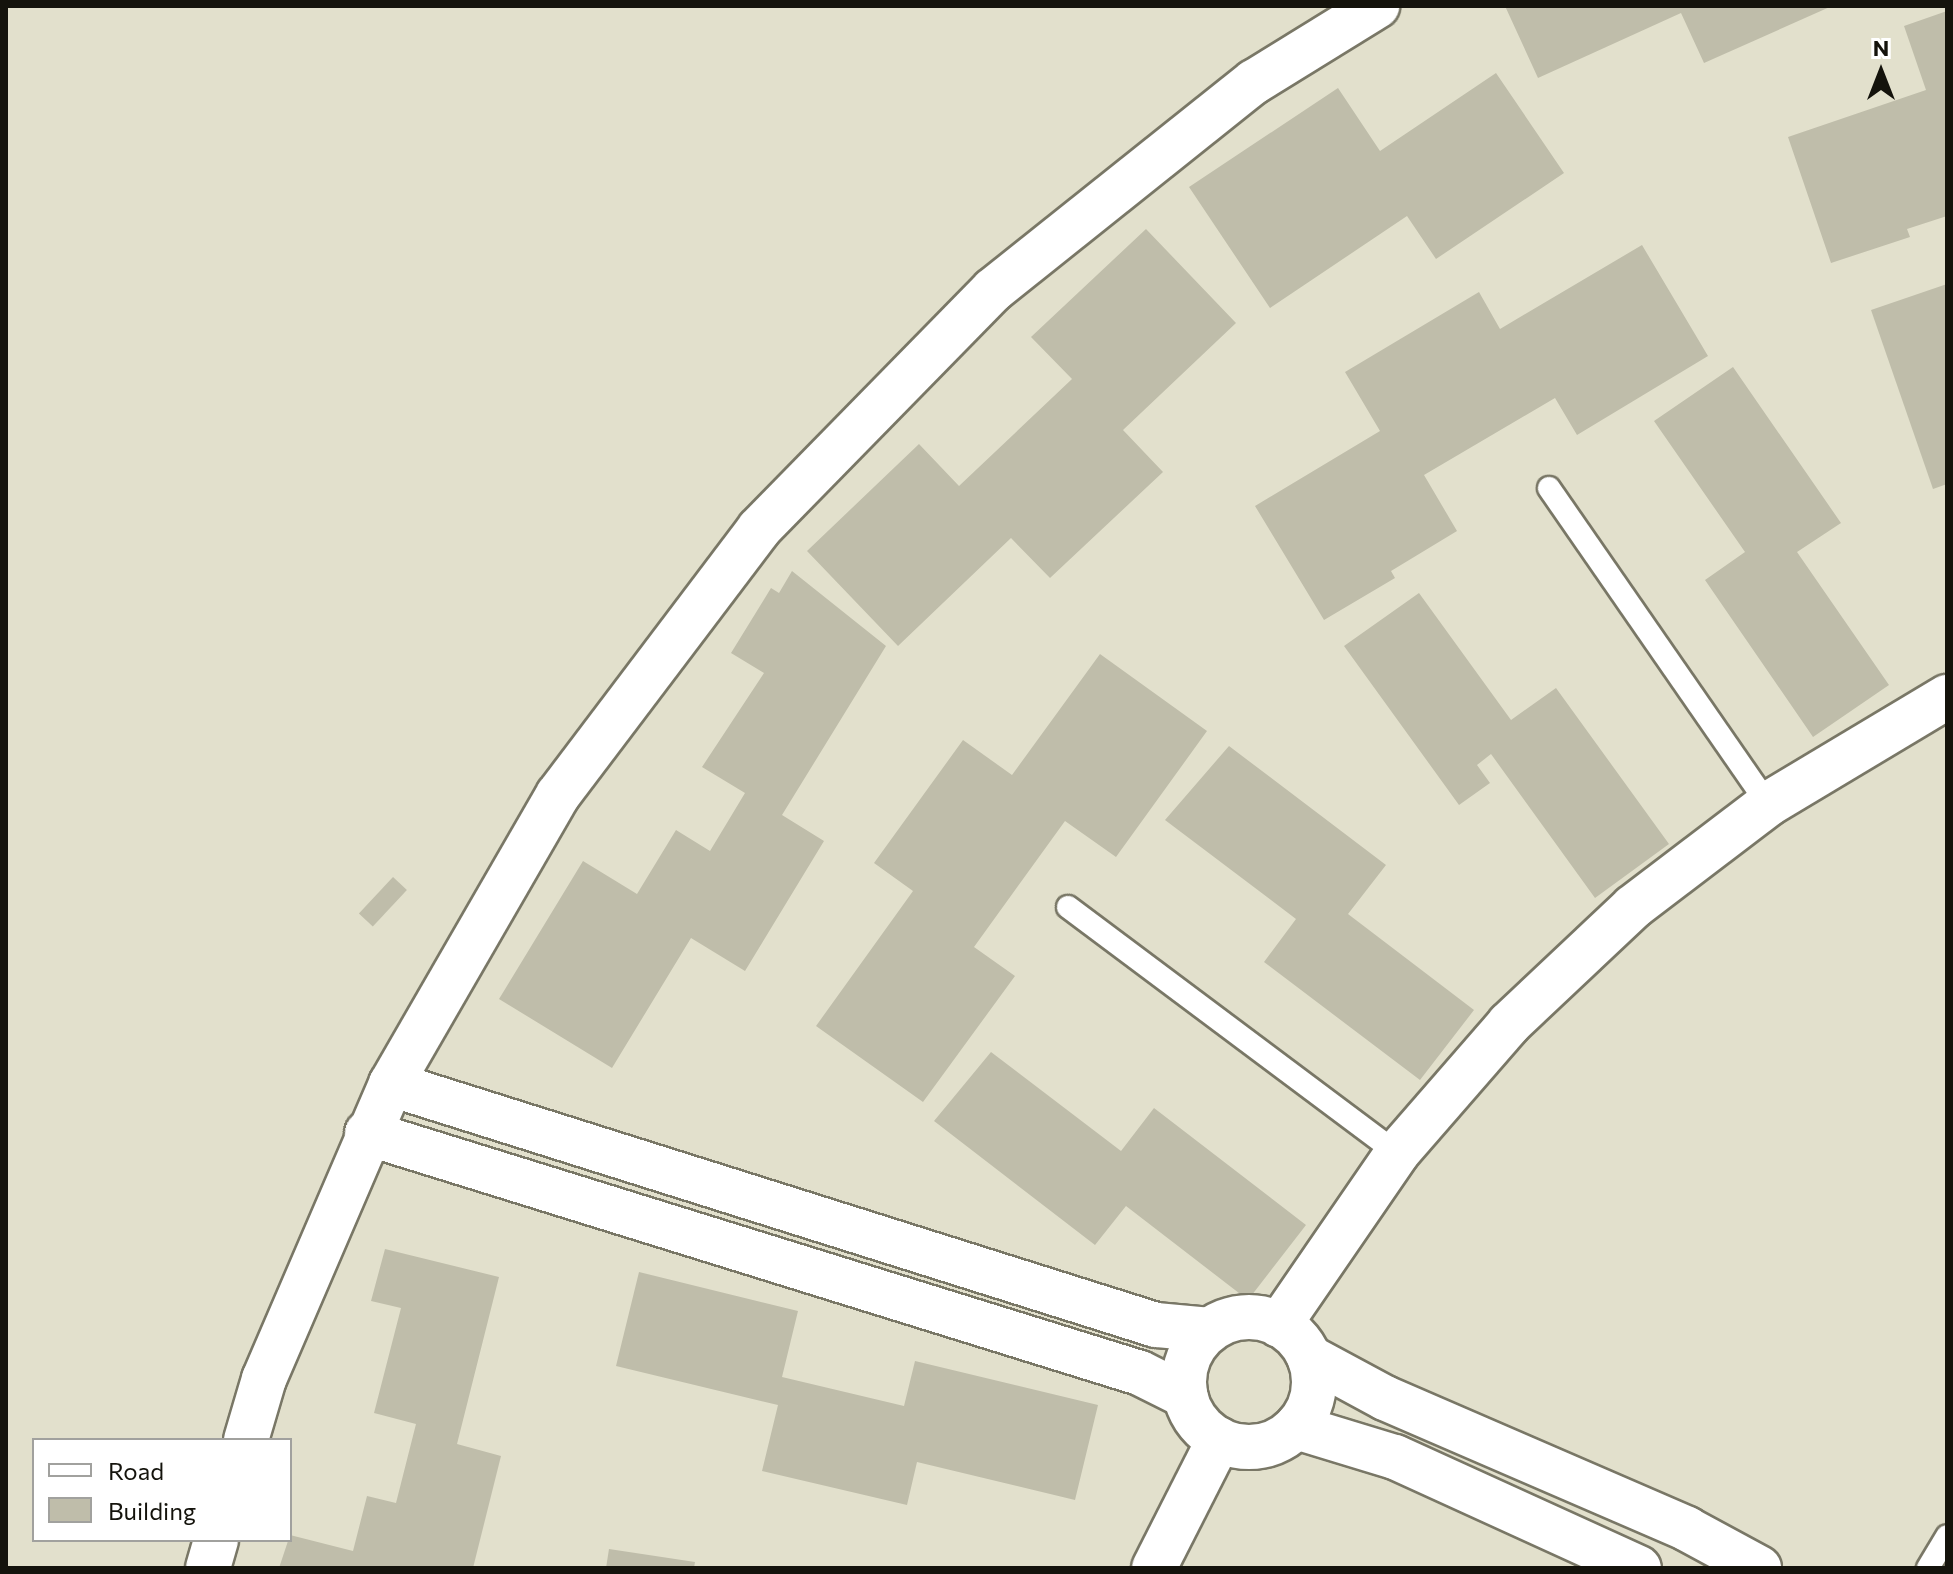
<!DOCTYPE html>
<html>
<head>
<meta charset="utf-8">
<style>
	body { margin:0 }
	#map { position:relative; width:1953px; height:1574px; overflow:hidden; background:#e2e0cc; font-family:Commissioner,sans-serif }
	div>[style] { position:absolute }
	.building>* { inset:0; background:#bfbdaa; transform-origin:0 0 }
	.roads { filter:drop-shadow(2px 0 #797766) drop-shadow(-2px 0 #797766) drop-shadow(0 2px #797766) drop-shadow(0 -2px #797766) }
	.service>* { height:22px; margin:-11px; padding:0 11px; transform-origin:11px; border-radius:11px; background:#fff }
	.minor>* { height:44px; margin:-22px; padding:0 22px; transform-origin:22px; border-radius:22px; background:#fff }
	.minor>.ring { margin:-22px; padding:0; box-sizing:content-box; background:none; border:44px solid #fff; border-radius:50% }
	span { translate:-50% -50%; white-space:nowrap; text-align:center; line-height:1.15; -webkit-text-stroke:8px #fff; paint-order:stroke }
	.frame { position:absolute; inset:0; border:8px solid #14130c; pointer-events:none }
	.legend { position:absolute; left:32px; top:1438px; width:260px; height:104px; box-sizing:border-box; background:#fff; border:2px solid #a1a19e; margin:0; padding:10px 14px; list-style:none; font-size:24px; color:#14130c }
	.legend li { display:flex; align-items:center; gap:16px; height:40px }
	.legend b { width:40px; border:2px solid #a1a19e }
	.north { position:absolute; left:1841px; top:32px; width:80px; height:80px; -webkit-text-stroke:6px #fff; paint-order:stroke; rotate:0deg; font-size:22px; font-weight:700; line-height:32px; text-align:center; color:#14130c }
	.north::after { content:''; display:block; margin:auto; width:28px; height:36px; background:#14130c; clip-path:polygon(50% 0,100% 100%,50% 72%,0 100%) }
</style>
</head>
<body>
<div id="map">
	<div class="building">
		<i style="clip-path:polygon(1505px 6px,1832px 6px,1704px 63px,1681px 13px,1538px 78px)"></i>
		<i style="clip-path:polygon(1947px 11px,1947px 216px,1907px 229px,1910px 237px,1831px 263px,1788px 137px,1926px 90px,1904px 26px)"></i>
		<i style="clip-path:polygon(1496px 73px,1564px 173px,1436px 259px,1407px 216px,1270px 308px,1189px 187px,1338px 88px,1380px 151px)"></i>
		<i style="clip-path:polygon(1146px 229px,1236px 323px,1123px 430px,1163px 472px,1050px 578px,1011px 538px,898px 646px,807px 551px,919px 444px,959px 486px,1072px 379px,1031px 337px)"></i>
		<i style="clip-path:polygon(1642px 245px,1708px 356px,1577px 435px,1555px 398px,1424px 475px,1457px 531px,1391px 571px,1395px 578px,1324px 620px,1255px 506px,1380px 431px,1345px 372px,1479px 292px,1500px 329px)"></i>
		<i style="clip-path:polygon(1947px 284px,1947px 484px,1933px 489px,1871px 310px)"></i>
		<i style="clip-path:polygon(1733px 367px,1841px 523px,1797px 552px,1889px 685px,1813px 737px,1705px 580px,1745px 552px,1654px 421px)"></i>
		<i style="clip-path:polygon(792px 571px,886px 646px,782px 815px,824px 841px,745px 971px,691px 938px,612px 1068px,499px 999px,583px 861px,637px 894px,676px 830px,710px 851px,745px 793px,702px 767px,764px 673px,731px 653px,771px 588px,779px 593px)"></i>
		<i style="clip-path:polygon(1419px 593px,1511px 720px,1556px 688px,1669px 844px,1595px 898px,1491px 754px,1477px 765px,1490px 783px,1459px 805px,1344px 646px)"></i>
		<i style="clip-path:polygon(1100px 654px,1207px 731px,1116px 857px,1065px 821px,974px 947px,1015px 976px,923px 1102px,816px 1026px,913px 891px,874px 863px,963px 740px,1012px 775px)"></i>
		<i style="clip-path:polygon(1229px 746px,1386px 865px,1348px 914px,1474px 1010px,1420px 1080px,1264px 962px,1296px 919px,1165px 820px)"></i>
		<i style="left:393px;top:877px;width:19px;height:50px;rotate:43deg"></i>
		<i style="clip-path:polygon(991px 1052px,1121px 1151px,1154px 1108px,1306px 1225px,1248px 1300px,1126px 1206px,1095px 1245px,934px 1121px)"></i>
		<i style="clip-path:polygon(385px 1249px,499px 1277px,457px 1444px,501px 1456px,473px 1568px,279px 1568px,290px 1535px,353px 1551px,367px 1496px,396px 1503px,416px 1424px,374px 1413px,401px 1308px,371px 1301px)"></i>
		<i style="clip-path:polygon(639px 1272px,798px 1311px,782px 1377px,904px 1406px,915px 1361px,1098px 1405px,1075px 1500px,917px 1462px,907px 1505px,762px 1471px,778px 1405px,616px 1366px)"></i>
		<i style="clip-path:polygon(609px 1549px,695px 1562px,694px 1568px,606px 1568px)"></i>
	</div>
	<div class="roads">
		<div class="service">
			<i style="left:1549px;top:488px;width:384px;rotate:55.3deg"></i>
			<i style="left:1068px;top:907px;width:411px;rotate:36.8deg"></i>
			<i style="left:1928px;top:1568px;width:37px;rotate:-59deg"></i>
		</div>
		<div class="minor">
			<i style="left:391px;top:1084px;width:802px;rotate:17.49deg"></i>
			<i style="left:1156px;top:1325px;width:54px;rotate:5.3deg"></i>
			<i style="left:367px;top:1133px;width:809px;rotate:17.25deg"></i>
			<i style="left:1140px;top:1373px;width:51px;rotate:26.6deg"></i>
			<i class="ring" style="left:1184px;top:1317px;width:86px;height:86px"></i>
			<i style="left:1279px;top:1325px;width:209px;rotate:-55.5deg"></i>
			<i style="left:1397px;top:1153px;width:171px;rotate:-49deg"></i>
			<i style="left:1509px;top:1024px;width:170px;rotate:-43.3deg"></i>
			<i style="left:1633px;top:907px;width:170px;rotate:-37.3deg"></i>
			<i style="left:1768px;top:804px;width:209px;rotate:-30.9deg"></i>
			<i style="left:1309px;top:1357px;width:86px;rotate:28.3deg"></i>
			<i style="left:1385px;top:1398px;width:329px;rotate:23.4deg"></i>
			<i style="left:1687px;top:1529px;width:82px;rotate:28.4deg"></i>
			<i style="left:1296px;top:1427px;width:103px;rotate:16.9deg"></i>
			<i style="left:1395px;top:1457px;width:268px;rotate:24.5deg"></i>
			<i style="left:246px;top:1440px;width:64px;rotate:-73.6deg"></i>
			<i style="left:264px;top:1379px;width:321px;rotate:-66.7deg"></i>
			<i style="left:391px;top:1084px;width:334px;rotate:-60deg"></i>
			<i style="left:558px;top:795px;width:333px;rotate:-52.9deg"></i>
			<i style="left:759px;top:529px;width:334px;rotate:-45.6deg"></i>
			<i style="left:993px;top:290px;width:334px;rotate:-38.6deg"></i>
			<i style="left:1254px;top:82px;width:145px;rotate:-31.7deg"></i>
			<i style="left:208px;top:1568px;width:29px;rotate:-74deg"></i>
			<i style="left:1154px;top:1568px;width:144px;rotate:-63.1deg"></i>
		</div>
	</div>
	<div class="frame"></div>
	<ul class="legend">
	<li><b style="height:10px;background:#fff"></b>Road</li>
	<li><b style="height:22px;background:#bfbdaa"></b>Building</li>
	</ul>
	<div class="north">N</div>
</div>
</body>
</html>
